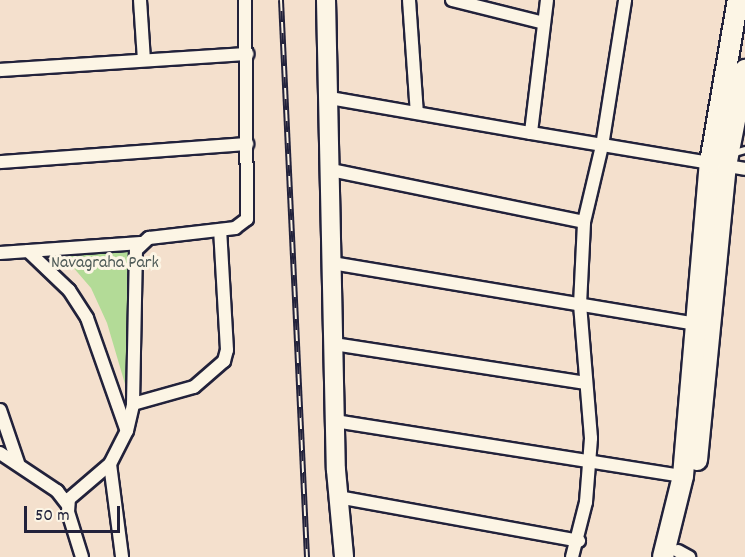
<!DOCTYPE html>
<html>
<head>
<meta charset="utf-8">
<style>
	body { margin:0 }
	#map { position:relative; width:745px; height:557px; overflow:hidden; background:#f4e0cd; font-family:Dekko,sans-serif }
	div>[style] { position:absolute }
	.green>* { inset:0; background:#b3db97 }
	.roads { filter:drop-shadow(2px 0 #22223b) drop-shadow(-2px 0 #22223b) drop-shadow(0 2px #22223b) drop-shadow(0 -2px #22223b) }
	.lane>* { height:6px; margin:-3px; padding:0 3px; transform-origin:3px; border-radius:3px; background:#fcf5e5 }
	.street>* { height:12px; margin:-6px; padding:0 6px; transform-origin:6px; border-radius:6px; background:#fcf5e5 }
	.secondary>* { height:18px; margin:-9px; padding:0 9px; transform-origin:9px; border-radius:9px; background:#fcf5e5 }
	.primary>* { height:20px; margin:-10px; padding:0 10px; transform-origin:10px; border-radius:10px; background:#fcf5e5 }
	.rail>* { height:6px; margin-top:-3px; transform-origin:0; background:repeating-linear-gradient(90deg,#fcf5e5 0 11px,#22223b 0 22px); box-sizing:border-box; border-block:2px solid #22223b }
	span { translate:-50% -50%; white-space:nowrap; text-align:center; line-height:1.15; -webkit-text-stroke:6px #fcf5e5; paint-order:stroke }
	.park-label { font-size:18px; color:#4e5a57 }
	.scale { position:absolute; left:24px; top:506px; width:96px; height:27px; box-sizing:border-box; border:3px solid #22223b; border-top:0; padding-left:8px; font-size:18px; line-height:21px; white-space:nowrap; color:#22223b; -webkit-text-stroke:4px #fcf5e5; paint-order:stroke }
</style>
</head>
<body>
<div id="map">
	<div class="green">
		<i style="clip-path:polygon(130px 236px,135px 385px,125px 384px,107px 323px,91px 288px,53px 244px)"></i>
	</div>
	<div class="roads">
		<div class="lane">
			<i style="left:731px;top:154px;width:15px;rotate:-16deg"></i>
		</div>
		<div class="street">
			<i style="left:140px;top:0;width:60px;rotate:86.2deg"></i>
			<i style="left:409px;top:0;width:113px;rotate:86deg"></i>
			<i style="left:452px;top:0;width:95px;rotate:14deg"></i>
			<i style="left:547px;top:0;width:134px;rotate:96.9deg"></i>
			<i style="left:531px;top:133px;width:217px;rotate:9.5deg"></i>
			<i style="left:0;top:70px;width:248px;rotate:-3.7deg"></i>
			<i style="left:330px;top:98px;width:204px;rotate:9.9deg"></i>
			<i style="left:0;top:162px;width:248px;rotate:-4.2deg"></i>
			<i style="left:331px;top:170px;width:258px;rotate:11.6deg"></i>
			<i style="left:28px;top:251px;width:57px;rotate:43.6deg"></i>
			<i style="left:69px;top:290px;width:33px;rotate:57deg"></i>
			<i style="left:87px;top:318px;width:118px;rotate:70.6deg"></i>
			<i style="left:0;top:253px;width:141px;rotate:-4.1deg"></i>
			<i style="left:332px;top:263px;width:368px;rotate:9.5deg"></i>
			<i style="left:334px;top:344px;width:255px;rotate:8.8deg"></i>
			<i style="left:133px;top:404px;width:63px;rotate:-15.6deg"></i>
			<i style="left:194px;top:387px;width:40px;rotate:-41deg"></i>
			<i style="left:224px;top:361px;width:11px;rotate:-75deg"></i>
			<i style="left:227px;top:350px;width:120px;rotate:-93.3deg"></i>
			<i style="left:0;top:410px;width:56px;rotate:71.2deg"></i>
			<i style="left:335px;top:421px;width:352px;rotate:9deg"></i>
			<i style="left:0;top:453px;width:69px;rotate:33.7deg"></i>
			<i style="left:57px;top:491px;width:18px;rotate:52deg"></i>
			<i style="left:110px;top:464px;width:94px;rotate:82.6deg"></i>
			<i style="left:338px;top:497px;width:245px;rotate:10.3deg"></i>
			<i style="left:678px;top:551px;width:13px;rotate:29deg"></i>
			<i style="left:82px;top:557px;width:47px;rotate:-107.3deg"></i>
			<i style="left:68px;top:512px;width:13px;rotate:-86deg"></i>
			<i style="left:69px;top:499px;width:54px;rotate:-40.5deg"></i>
			<i style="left:110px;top:464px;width:37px;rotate:-63deg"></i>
			<i style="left:127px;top:431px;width:28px;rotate:-77deg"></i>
			<i style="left:133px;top:404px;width:154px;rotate:-88.9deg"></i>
			<i style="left:136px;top:250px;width:18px;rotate:-43deg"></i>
			<i style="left:149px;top:238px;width:87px;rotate:-6.6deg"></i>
			<i style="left:235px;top:228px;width:15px;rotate:-37deg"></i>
			<i style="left:247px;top:219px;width:219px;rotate:-90.5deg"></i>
			<i style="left:572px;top:557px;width:57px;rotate:-75.7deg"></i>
			<i style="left:586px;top:502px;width:64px;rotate:-85.5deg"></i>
			<i style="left:591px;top:438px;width:133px;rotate:-94.7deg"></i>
			<i style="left:580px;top:305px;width:83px;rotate:-87.2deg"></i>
			<i style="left:584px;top:222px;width:78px;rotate:-76.7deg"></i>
			<i style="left:602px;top:146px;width:148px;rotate:-81deg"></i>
		</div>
		<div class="secondary">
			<i style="left:326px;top:0;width:470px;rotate:88.8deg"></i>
			<i style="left:336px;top:470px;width:87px;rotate:84.7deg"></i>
		</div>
		<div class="primary">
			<i style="left:697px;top:460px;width:295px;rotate:-84.4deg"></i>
			<i style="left:726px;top:166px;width:98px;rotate:-78.8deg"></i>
			<i style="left:663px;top:557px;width:83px;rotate:-76.1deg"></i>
			<i style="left:683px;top:476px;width:314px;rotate:-85.1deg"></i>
			<i style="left:710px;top:163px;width:165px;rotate:-80.3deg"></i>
		</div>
	</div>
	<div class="rail">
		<i style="left:281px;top:0;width:558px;rotate:87.33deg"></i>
	</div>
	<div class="park-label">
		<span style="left:105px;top:264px">Navagraha Park</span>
	</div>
	<div class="scale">50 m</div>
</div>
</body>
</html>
